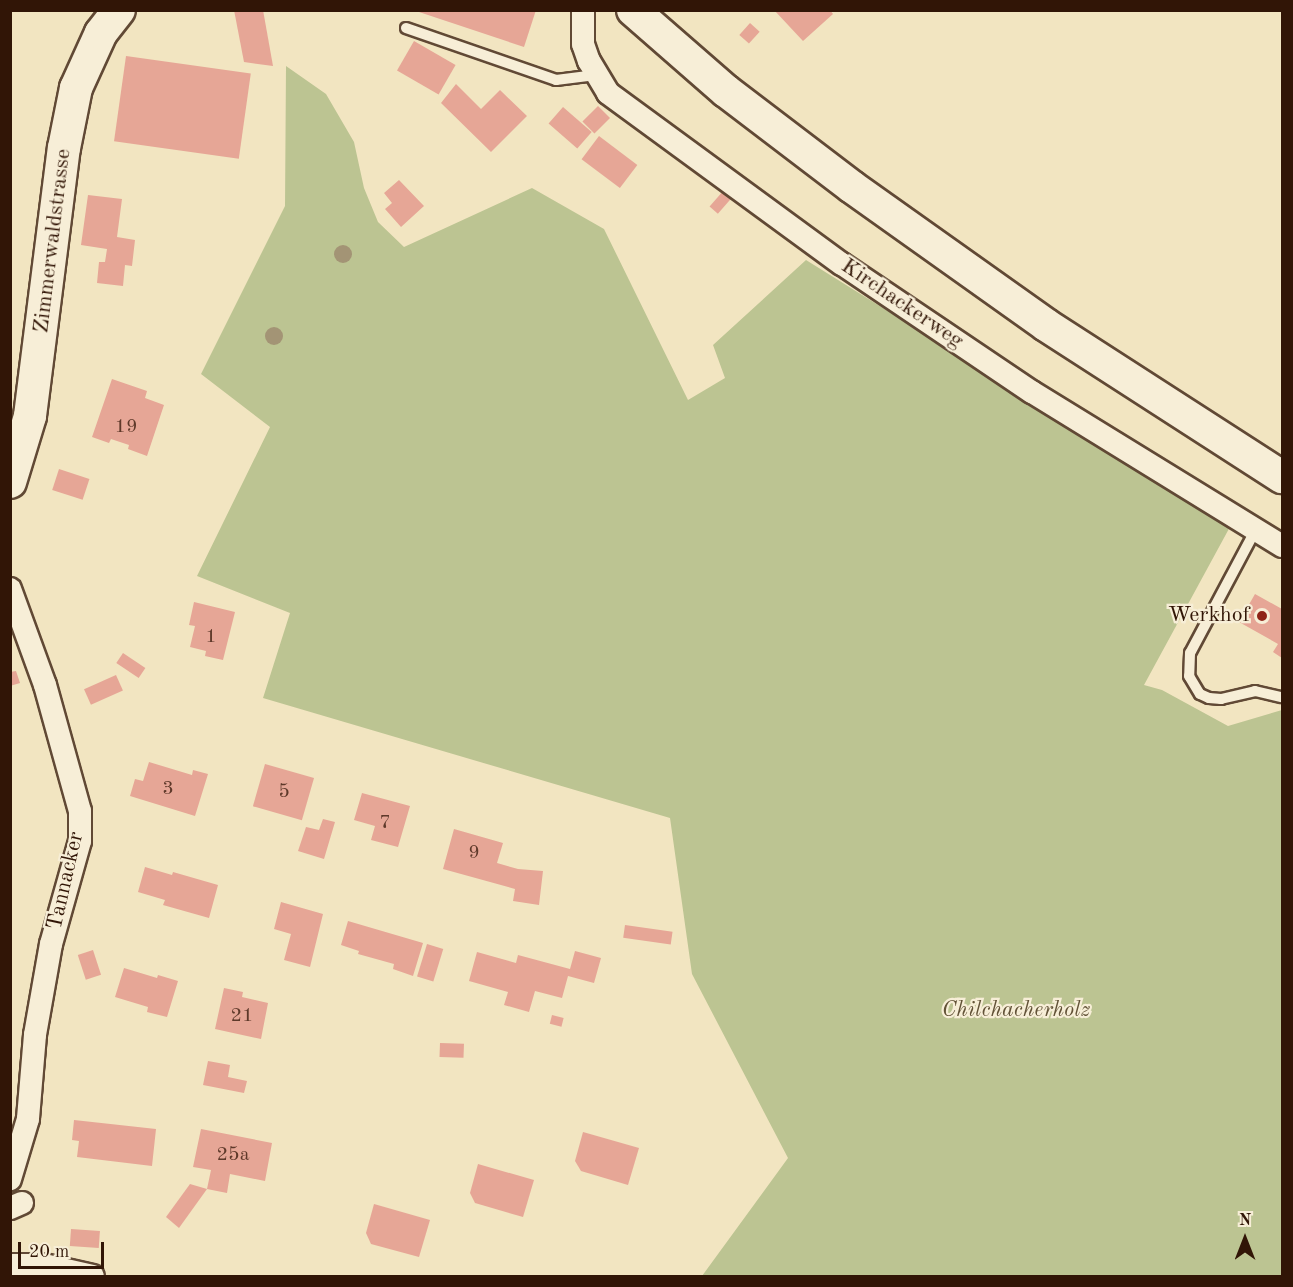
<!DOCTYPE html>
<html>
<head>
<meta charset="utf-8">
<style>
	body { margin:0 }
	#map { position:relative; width:1293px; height:1287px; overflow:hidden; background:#f2e5c1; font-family:"Old Standard TT",serif }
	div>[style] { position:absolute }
	.green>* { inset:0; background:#bcc492 }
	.building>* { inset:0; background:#e6a696; transform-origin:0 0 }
	.roads { filter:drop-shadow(2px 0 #614935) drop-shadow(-2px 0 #614935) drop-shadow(0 2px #614935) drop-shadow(0 -2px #614935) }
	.lane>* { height:10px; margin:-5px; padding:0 5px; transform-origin:5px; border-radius:5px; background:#f7eed7 }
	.street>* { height:22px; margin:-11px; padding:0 11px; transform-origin:11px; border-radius:11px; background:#f7eed7 }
	.secondary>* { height:32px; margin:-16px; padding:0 16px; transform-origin:16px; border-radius:16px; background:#f7eed7 }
	.trees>* { width:18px; height:18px; margin:-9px; border-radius:50%; background:#a39475 }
	.dots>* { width:16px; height:16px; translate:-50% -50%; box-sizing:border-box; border:3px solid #f7eed7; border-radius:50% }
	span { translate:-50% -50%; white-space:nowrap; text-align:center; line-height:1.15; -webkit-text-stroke:4.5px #f7eed7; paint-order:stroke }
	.number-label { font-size:20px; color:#5e392a }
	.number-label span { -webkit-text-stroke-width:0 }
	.street-label { font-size:22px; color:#311506 }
	.poi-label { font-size:22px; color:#311506 }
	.right { translate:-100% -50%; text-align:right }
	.park-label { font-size:22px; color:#625237; font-style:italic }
	.frame { position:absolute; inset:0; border:12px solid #311506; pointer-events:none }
	.north { position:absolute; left:1215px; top:1209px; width:60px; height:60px; -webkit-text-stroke:4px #f7eed7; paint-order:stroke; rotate:0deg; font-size:16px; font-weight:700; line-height:24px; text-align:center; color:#311506 }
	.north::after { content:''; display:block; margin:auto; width:21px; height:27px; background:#311506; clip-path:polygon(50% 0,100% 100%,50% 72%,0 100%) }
	.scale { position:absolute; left:18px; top:1242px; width:86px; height:27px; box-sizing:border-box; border:3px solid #311506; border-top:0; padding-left:8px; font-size:18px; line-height:21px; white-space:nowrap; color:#311506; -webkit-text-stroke:4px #f7eed7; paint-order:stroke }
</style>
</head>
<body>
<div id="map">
	<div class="green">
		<i style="clip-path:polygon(286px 66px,326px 94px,354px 142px,364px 188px,378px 222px,404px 247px,532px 188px,604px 229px,688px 400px,725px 378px,713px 345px,806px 260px,1231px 525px,1144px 685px,1162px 690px,1228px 726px,1282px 710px,1282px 1276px,702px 1276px,788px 1158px,692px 974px,670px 818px,263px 698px,290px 613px,197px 576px,270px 427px,201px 374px,285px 206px)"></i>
	</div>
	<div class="building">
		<i style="clip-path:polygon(234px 10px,263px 10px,273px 66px,244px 62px)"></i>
		<i style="clip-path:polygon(413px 10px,536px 10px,524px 47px)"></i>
		<i style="clip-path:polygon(774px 10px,830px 10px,833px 14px,803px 41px)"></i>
		<i style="left:750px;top:23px;width:13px;height:16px;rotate:42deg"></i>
		<i style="left:414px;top:41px;width:48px;height:34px;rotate:30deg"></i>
		<i style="left:126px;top:56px;width:126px;height:86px;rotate:8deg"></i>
		<i style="clip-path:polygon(456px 84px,481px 109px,500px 90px,527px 116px,491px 152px,441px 103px)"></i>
		<i style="left:598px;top:106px;width:17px;height:22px;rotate:45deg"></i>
		<i style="left:563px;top:107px;width:38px;height:22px;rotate:41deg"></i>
		<i style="left:599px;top:136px;width:48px;height:29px;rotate:37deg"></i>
		<i style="clip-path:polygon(399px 180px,424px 206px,401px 227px,385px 209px,392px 203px,384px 193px)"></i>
		<i style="left:724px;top:190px;width:11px;height:22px;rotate:41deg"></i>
		<i style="clip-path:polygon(88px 195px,122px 199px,117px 237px,135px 240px,132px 266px,125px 265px,123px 286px,97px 283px,99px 262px,105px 262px,107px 249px,81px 245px)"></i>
		<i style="clip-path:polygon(112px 379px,147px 391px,145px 398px,164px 405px,147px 456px,128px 449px,129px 445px,111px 439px,109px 443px,92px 437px)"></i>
		<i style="left:59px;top:469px;width:32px;height:22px;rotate:18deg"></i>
		<i style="clip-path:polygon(1255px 594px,1282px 609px,1282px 658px,1273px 652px,1278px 644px,1239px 622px)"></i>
		<i style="clip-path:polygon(194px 602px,235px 612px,223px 660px,205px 656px,206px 651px,190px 647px,195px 626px,189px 625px)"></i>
		<i style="left:123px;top:653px;width:27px;height:12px;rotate:34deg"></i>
		<i style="clip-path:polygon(16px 671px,20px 683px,10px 686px,10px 672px)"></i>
		<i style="left:116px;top:675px;width:17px;height:35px;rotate:66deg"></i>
		<i style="clip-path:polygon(149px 762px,192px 775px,193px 770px,208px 774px,195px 816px,130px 796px,135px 779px,143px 781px)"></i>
		<i style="left:265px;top:764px;width:51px;height:44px;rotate:16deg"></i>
		<i style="clip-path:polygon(362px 793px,410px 806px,398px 847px,371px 840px,375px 826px,354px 820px)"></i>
		<i style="clip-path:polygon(323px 819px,335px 822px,324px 859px,298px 851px,306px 827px,319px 830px)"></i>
		<i style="clip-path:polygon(454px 829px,503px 843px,497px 863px,518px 869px,543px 871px,539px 905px,513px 901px,515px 889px,443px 869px)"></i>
		<i style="clip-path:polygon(145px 867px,172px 875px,173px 872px,218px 885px,209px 918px,163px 905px,165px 900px,138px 892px)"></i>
		<i style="clip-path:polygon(281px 902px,323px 914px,310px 967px,284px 960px,291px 934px,274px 929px)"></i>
		<i style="clip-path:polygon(348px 921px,423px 943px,413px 976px,393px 969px,394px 964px,358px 954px,359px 951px,341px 945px)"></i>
		<i style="left:625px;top:925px;width:48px;height:13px;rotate:8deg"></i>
		<i style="left:427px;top:944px;width:17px;height:34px;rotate:17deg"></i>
		<i style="left:93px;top:950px;width:26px;height:16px;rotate:72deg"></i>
		<i style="clip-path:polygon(575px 951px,601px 958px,594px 983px,568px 976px,562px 998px,535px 991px,529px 1012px,504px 1005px,508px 992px,469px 981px,477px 952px,516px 963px,518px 955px,570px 969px)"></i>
		<i style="clip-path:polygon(124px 968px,157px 978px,158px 975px,178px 981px,167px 1017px,147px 1012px,148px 1007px,115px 997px)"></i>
		<i style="clip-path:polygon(224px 988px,243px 992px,242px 997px,268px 1003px,261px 1039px,215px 1029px)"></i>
		<i style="left:552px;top:1015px;width:12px;height:9px;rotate:14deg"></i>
		<i style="left:440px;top:1043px;width:24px;height:14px;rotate:2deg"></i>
		<i style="clip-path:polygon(208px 1061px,230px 1065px,228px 1077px,247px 1081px,244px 1093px,203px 1085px)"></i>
		<i style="clip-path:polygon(74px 1120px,156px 1129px,152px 1166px,77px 1157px,79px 1141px,72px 1140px)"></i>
		<i style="clip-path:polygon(201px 1129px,272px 1143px,265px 1181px,230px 1174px,227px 1193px,207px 1189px,211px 1170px,193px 1167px)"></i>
		<i style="clip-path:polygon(583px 1132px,639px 1148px,628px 1185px,581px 1171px,575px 1161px)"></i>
		<i style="clip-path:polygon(478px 1164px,534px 1180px,523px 1217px,475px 1203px,470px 1193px)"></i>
		<i style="clip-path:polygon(190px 1184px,207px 1189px,179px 1228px,166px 1217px)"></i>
		<i style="clip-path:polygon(374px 1204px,430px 1220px,419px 1257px,371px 1244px,366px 1233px)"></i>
		<i style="left:71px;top:1229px;width:29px;height:17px;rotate:4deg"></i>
	</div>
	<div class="roads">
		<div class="lane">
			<i style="left:406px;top:28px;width:159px;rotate:19.1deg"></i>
			<i style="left:556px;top:80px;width:40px;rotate:-7.1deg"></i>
			<i style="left:1255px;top:531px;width:138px;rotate:118deg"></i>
			<i style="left:1190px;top:653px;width:23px;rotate:92deg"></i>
			<i style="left:1189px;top:676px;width:21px;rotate:59deg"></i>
			<i style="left:1200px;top:694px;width:10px;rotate:24deg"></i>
			<i style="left:1209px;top:698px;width:12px;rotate:5deg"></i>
			<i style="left:1221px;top:699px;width:35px;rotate:-13deg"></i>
			<i style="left:1255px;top:691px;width:28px;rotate:13deg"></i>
		</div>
		<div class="street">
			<i style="left:583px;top:10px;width:34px;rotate:90deg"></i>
			<i style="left:583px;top:44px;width:18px;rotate:71deg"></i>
			<i style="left:589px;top:61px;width:37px;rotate:59deg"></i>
			<i style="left:608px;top:93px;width:290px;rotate:36.2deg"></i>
			<i style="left:842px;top:264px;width:229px;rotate:34deg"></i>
			<i style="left:1032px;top:392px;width:294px;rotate:31.6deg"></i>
			<i style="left:10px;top:589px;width:102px;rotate:70deg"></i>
			<i style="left:45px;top:685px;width:131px;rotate:74.5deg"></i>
			<i style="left:80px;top:811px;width:30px;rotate:90deg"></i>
			<i style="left:80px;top:841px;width:107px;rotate:105.7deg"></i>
			<i style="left:51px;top:944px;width:92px;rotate:100deg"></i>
			<i style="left:35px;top:1035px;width:84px;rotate:94.8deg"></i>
			<i style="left:28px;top:1119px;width:63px;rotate:106.7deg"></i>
			<i style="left:10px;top:1208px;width:13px;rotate:-23deg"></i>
			<i style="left:10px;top:1265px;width:34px"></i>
			<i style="left:44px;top:1265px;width:50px;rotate:12.7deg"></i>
		</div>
		<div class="secondary">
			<i style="left:633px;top:10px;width:123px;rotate:41.1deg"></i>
			<i style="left:726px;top:91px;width:158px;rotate:37.3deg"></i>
			<i style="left:852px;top:187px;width:238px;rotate:35.4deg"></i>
			<i style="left:1046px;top:325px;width:281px;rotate:32.8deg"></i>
			<i style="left:10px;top:482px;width:69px;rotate:-73.1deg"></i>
			<i style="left:30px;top:416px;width:270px;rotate:-82.8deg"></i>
			<i style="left:64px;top:148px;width:61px;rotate:-78.7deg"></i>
			<i style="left:76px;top:88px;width:60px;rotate:-65.6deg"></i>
			<i style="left:101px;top:33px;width:29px;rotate:-52deg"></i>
		</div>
	</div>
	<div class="trees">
		<i style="left:343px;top:254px"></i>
		<i style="left:274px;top:336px"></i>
	</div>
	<div class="dots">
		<i style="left:1262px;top:616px;background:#8f2418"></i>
	</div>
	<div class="number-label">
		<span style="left:126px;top:427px">19</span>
		<span style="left:211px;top:637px">1</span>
		<span style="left:168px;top:789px">3</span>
		<span style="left:284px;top:792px">5</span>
		<span style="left:385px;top:823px">7</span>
		<span style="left:474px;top:853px">9</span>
		<span style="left:242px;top:1016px">21</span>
		<span style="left:233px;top:1155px">25a</span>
	</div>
	<div class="street-label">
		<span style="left:53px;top:241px;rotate:-83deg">Zimmerwaldstrasse</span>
		<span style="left:902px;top:304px;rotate:34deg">Kirchackerweg</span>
		<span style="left:66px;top:881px;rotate:-77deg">Tannacker</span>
	</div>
	<div class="poi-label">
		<span class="right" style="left:1250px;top:616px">Werkhof</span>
	</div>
	<div class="park-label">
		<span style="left:1016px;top:1011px">Chilchacherholz</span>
	</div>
	<div class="frame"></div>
	<div class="north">N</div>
	<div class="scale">20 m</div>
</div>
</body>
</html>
